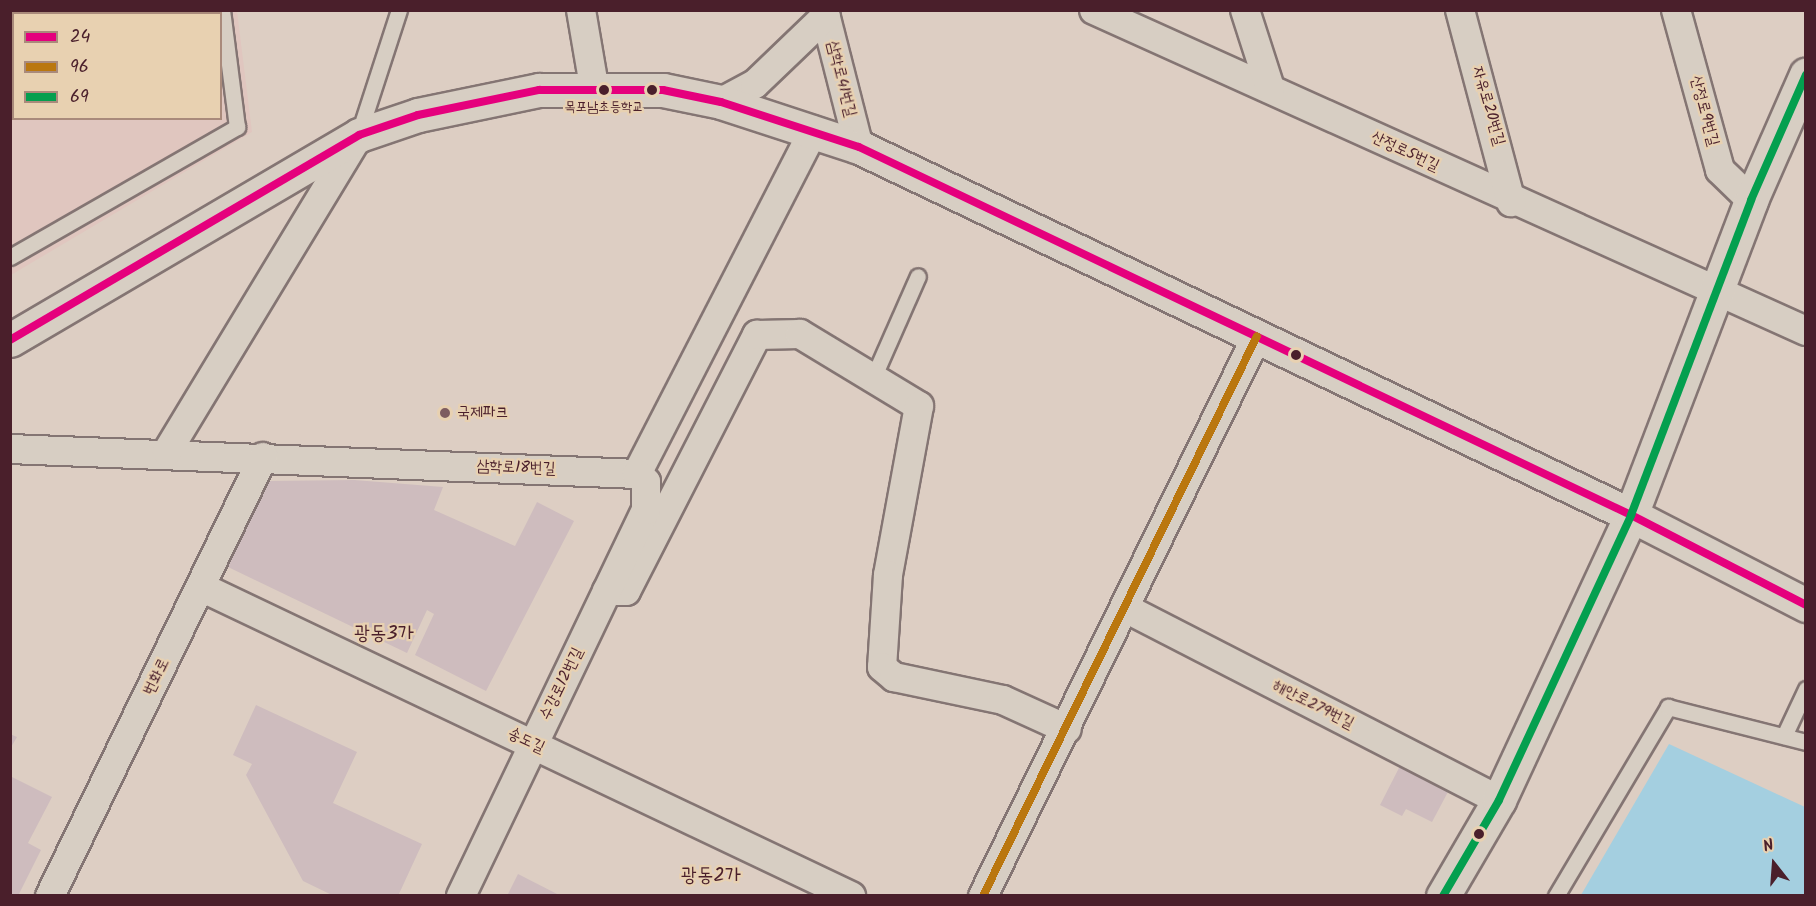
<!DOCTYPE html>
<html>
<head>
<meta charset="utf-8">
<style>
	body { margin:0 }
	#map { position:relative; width:1816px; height:906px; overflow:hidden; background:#ddcec3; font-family:Kalam,"Poor Story",sans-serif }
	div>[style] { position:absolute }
	.built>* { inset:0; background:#e0c6bf }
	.water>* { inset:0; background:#a4cfe0 }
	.building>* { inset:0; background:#cebcbe }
	.roads { filter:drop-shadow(2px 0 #847573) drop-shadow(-2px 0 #847573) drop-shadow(0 2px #847573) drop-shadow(0 -2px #847573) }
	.lane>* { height:15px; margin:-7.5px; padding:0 7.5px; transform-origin:7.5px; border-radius:7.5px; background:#d7cec3 }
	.street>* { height:28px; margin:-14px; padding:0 14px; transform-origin:14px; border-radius:14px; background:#d7cec3 }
	.secondary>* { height:33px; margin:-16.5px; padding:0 16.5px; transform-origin:16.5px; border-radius:16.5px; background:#d7cec3 }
	.bus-1>* { height:8px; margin:-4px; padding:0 4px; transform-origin:4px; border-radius:4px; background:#e5007d }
	.bus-2>* { height:8px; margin:-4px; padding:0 4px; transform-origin:4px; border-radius:4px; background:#ba770f }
	.bus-3>* { height:8px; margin:-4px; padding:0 4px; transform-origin:4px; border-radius:4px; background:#049f4f }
	.dots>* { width:16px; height:16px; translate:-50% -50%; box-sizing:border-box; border:3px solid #e8d1b1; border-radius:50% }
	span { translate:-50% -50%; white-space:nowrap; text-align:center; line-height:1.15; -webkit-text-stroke:4.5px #e8d1b1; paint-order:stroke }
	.bus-label { font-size:14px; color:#4a1f2b }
	.street-label { font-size:16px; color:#4a1f2b }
	.poi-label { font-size:16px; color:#4a1f2b }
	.left { translate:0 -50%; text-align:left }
	.quarter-label { font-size:20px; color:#4a1f2b }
	.frame { position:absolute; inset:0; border:12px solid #4a1f2b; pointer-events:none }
	.legend { position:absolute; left:12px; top:12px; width:210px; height:108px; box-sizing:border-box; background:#e8d1b1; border:2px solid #a98a7b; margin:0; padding:8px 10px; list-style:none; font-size:18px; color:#4a1f2b }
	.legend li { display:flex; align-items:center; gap:12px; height:30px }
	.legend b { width:30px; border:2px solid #a98a7b }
	.north { position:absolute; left:1744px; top:834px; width:60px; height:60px; -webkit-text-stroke:4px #e8d1b1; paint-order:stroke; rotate:343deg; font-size:16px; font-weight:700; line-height:24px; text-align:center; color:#4a1f2b }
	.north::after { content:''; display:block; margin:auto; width:21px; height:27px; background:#4a1f2b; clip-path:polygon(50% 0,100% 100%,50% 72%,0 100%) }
</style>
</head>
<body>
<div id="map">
	<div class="built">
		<i style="clip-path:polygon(evenodd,10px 11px,237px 11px,252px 132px,11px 275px,10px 11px,14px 14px,220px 14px,220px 118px,14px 118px,14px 14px)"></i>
	</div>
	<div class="water">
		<i style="clip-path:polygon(1669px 744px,1805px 807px,1805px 895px,1581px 895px)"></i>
	</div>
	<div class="building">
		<i style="clip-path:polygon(354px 480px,443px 487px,434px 510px,515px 546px,537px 502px,574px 521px,486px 691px,415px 655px,434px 614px,427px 610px,407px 653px,228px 567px,269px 481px)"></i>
		<i style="clip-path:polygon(256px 705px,357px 752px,333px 803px,422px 844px,398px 896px,334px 896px,303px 881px,246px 775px,252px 764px,233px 755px)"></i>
		<i style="clip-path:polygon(10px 734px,17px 737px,10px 749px)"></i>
		<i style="clip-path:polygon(1400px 766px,1449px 790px,1432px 822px,1406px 809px,1402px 816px,1380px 805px)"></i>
		<i style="clip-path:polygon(10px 776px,52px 797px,28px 843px,41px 850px,18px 896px,10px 896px)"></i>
		<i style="clip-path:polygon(518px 874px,561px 896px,507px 896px)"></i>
	</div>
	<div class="roads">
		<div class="lane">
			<i style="left:359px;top:133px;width:129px;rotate:-72deg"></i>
			<i style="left:10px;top:257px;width:262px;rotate:-29.8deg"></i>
			<i style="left:237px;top:127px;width:118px;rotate:-97.3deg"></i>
			<i style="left:873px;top:378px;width:111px;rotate:-66.2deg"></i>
			<i style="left:1784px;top:736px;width:52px;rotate:-64.9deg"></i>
			<i style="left:1556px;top:896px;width:220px;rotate:-59.3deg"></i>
			<i style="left:1668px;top:707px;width:142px;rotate:14.2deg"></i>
		</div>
		<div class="street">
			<i style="left:581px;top:10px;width:77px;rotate:80.3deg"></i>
			<i style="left:824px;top:10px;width:141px;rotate:75.7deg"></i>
			<i style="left:1094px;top:10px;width:781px;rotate:24.27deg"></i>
			<i style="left:1245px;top:10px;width:82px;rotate:72.2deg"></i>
			<i style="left:1460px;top:10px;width:199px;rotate:75.1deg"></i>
			<i style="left:1676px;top:10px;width:166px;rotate:74.6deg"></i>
			<i style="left:1720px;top:170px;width:43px;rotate:44.1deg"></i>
			<i style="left:721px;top:102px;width:38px;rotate:-28deg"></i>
			<i style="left:755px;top:84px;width:98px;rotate:-43.8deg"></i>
			<i style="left:10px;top:449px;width:627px;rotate:2.28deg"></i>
			<i style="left:167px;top:452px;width:371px;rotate:-58.8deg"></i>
			<i style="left:637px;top:474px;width:386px;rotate:-62.8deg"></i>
			<i style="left:201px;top:587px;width:720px;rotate:25.43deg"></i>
			<i style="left:607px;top:591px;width:19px"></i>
			<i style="left:626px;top:591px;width:288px;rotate:-62.9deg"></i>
			<i style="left:757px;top:335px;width:43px;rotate:-1.3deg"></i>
			<i style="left:800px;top:334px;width:139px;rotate:31.2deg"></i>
			<i style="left:919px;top:406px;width:172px;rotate:100.4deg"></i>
			<i style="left:888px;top:575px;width:92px;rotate:93.7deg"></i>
			<i style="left:882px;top:667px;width:16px;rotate:40deg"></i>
			<i style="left:894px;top:677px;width:111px;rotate:11.9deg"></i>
			<i style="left:1003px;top:700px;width:70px;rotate:24.4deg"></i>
			<i style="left:1127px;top:609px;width:418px;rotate:27.2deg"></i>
			<i style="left:50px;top:896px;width:488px;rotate:-64.1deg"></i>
			<i style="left:461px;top:896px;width:428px;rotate:-64.4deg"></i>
			<i style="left:646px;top:510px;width:28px;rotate:-90deg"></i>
			<i style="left:646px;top:482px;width:12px;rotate:-138deg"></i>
			<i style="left:983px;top:896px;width:623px;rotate:-63.93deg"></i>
		</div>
		<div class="secondary">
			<i style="left:10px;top:340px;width:405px;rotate:-30.4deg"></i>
			<i style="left:359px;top:135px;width:62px;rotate:-18.7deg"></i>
			<i style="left:418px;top:115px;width:124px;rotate:-11.7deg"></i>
			<i style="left:539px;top:90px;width:124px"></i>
			<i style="left:663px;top:90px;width:59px;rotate:11.7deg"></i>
			<i style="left:721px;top:102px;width:145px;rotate:18.1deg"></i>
			<i style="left:859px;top:147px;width:855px;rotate:25.49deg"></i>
			<i style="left:1631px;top:515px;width:197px;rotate:27.2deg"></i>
			<i style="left:1443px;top:896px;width:111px;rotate:-59.7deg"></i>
			<i style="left:1499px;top:800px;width:314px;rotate:-65.1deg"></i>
			<i style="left:1631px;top:515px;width:337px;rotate:-69.1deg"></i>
			<i style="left:1751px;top:200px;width:137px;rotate:-66.3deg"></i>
		</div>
	</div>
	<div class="bus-1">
		<i style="left:10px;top:340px;width:405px;rotate:-30.4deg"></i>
		<i style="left:359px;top:135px;width:62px;rotate:-18.7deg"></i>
		<i style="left:418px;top:115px;width:124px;rotate:-11.7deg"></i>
		<i style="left:539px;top:90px;width:124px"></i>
		<i style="left:663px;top:90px;width:59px;rotate:11.7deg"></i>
		<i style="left:721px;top:102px;width:145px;rotate:18.1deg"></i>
		<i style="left:859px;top:147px;width:855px;rotate:25.49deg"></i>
		<i style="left:1631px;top:515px;width:197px;rotate:27.2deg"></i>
	</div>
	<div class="bus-2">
		<i style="left:983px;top:896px;width:623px;rotate:-63.93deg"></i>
	</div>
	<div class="bus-3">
		<i style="left:1443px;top:896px;width:111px;rotate:-59.7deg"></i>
		<i style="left:1499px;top:800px;width:314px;rotate:-65.1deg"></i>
		<i style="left:1631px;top:515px;width:337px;rotate:-69.1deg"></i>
		<i style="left:1751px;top:200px;width:137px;rotate:-66.3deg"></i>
	</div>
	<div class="dots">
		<i style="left:604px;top:90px;background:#4a1f2b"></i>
		<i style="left:652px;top:90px;background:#4a1f2b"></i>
		<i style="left:1296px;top:355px;background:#4a1f2b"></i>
		<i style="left:445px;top:413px;background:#7d5c60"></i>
		<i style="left:1479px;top:834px;background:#4a1f2b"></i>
	</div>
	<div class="bus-label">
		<span style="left:604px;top:107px">목포남초등학교</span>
	</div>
	<div class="street-label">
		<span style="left:841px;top:79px;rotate:76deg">삼학로41번길</span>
		<span style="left:1488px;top:106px;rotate:74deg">자유로20번길</span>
		<span style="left:1704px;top:111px;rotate:75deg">산정로9번길</span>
		<span style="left:1405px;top:152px;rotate:25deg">산정로5번길</span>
		<span style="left:516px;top:468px;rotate:2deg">삼학로18번길</span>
		<span style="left:157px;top:677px;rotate:-64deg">번화로</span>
		<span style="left:562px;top:684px;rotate:-64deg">수강로12번길</span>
		<span style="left:1313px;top:705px;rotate:27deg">해안로279번길</span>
		<span style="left:526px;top:741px;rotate:25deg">송도길</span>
	</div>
	<div class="poi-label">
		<span class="left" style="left:457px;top:413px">국제파크</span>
	</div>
	<div class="quarter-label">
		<span style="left:384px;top:634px">광동3가</span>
		<span style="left:711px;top:876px">광동2가</span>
	</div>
	<div class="frame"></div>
	<ul class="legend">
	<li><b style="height:8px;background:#e5007d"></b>24</li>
	<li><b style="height:8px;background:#ba770f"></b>96</li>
	<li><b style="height:8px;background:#049f4f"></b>69</li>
	</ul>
	<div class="north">N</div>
</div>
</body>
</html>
